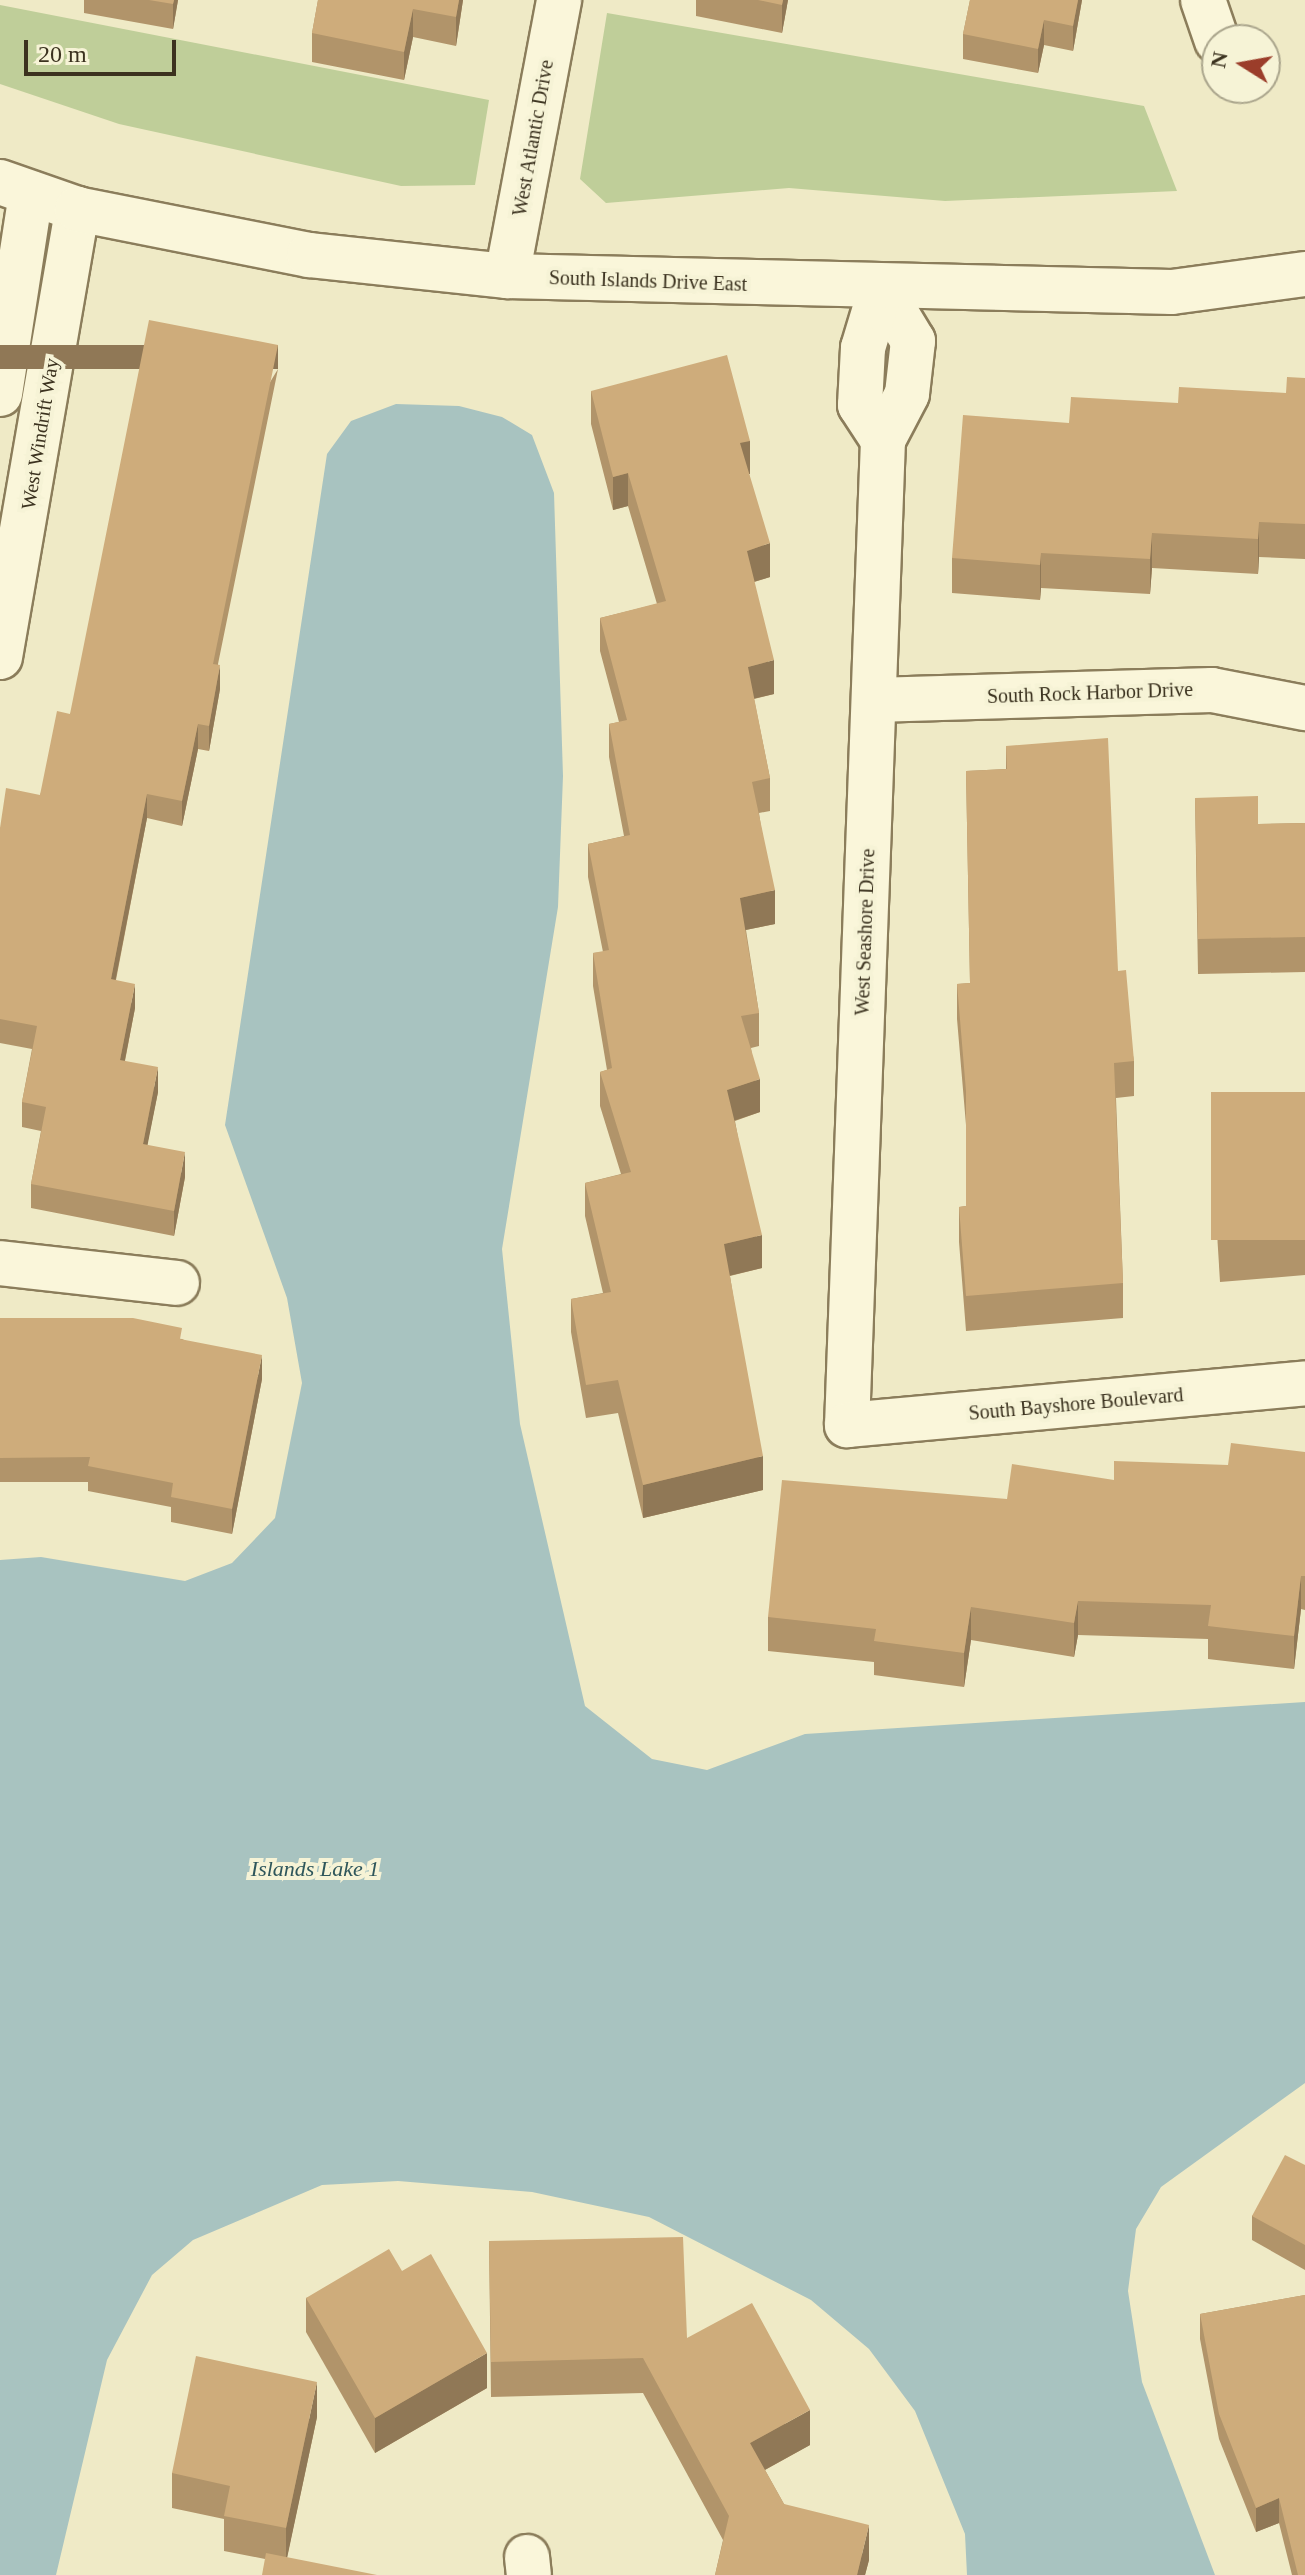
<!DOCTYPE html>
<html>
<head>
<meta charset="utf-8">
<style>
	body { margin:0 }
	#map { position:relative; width:1305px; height:2575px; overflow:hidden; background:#efeac6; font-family:Georgia,serif }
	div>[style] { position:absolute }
	.green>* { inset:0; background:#bfce99 }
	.water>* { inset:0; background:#a8c3c0 }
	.roads { filter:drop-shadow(2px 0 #8b7d5b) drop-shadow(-2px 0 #8b7d5b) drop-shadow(0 2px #8b7d5b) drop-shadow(0 -2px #8b7d5b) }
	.minor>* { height:44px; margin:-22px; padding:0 22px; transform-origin:22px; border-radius:22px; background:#faf6da }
	.tertiary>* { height:44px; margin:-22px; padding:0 22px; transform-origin:22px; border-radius:22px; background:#faf6da }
	.wall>* { inset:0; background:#b1946a }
	.shaded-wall>* { inset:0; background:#907856; transform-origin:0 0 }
	.building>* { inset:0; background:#ceac7b; transform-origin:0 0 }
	span { translate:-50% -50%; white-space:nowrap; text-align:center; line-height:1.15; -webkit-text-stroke:8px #f6f3d6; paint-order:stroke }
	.street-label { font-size:20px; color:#3b321f }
	.water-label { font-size:22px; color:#2e565b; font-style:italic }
	.north { position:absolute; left:1201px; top:24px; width:80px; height:80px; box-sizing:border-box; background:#f6f3d6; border:2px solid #aba68d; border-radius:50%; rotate:281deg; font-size:22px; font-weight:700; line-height:32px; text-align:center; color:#3b321f }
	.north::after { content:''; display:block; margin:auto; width:28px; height:36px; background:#9b3d2a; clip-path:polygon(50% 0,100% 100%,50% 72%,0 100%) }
	.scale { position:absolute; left:24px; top:40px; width:152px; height:36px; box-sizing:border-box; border:4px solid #3b321f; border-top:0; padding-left:10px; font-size:24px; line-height:28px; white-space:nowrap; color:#3b321f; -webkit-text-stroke:6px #f6f3d6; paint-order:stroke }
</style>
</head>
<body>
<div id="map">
	<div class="green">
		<i style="clip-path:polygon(0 5px,489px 100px,475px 185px,401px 186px,119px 124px,0 84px)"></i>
		<i style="clip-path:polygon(607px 13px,1144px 106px,1177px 191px,945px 201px,789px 188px,606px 203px,580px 179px)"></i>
	</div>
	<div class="water">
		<i style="clip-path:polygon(396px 404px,459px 406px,502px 417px,532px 435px,554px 493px,563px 776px,558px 907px,502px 1249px,520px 1424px,585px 1706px,652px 1759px,707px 1770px,805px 1734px,1305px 1702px,1305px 2083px,1161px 2187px,1136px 2229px,1128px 2291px,1142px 2382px,1215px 2575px,967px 2575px,965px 2534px,915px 2411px,869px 2349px,811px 2300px,649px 2217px,532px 2192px,398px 2181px,322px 2185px,193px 2240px,152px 2275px,107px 2360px,56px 2575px,0 2575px,0 1560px,41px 1557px,185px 1581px,232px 1563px,275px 1518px,302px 1383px,287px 1298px,225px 1125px,327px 454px,351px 421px)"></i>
	</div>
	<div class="roads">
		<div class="minor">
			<i style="left:1203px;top:0;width:43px;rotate:71.1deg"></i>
			<i style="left:507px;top:276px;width:281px;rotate:-79.3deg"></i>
			<i style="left:881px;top:288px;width:62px;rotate:58.9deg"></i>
			<i style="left:913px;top:341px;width:53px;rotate:96.5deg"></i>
			<i style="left:907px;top:394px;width:52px;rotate:117.6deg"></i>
			<i style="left:883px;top:440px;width:986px;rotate:92.09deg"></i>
			<i style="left:847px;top:1425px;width:460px;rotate:-5.2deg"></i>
			<i style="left:881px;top:288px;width:63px;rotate:106.7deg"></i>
			<i style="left:863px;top:348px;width:57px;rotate:93deg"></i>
			<i style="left:860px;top:405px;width:42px;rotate:56.7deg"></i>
			<i style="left:0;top:394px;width:203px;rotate:-81.2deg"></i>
			<i style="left:0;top:657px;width:455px;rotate:-80.2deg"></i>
			<i style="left:874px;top:700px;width:338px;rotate:-1.7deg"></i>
			<i style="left:1212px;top:690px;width:95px;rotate:11deg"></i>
			<i style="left:0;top:1263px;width:178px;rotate:6.4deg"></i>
			<i style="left:527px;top:2557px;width:18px;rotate:84deg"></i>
		</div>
		<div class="tertiary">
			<i style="left:0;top:182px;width:82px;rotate:19.3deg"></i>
			<i style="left:77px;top:209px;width:237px;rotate:11.2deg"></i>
			<i style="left:309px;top:255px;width:199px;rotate:6.1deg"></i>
			<i style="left:507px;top:276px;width:665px;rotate:1.38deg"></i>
			<i style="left:1172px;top:292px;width:134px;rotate:-7.7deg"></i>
		</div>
	</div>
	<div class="wall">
		<i style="clip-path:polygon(84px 0,178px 0,173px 29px,84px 13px)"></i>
		<i style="clip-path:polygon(318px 0,463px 0,456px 46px,413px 37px,404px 80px,312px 62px,312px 33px)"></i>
		<i style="clip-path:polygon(696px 0,788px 0,782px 33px,696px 16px)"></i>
		<i style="clip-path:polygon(970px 0,1082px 0,1073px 51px,1044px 45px,1038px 73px,963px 59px,963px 34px)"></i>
		<i style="clip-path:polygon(278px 369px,218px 664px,220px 689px,209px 751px,198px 749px,182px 826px,147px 818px,116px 980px,135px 1008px,125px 1061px,158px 1092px,147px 1145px,185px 1177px,174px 1236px,31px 1208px,31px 1184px,41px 1131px,22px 1127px,22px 1102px,32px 1049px,0 1043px,0 828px,40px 795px,70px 714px)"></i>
		<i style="clip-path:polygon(1305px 378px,1305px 559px,1259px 557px,1258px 574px,1152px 568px,1150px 594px,1041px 588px,1040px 600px,952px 593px,952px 558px,1069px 423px,1178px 403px,1286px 393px)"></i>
		<i style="clip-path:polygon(591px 391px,750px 474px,749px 474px,770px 577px,754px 582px,774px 694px,754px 699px,770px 778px,770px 811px,759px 813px,775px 924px,746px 930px,759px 1013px,759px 1046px,751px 1048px,760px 1112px,735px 1121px,762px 1268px,730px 1276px,763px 1490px,643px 1518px,618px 1413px,586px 1418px,571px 1332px,571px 1299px,603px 1293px,585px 1216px,585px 1183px,621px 1174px,600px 1106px,600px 1072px,607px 1070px,593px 986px,593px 953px,603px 952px,588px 877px,588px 844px,624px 836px,609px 757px,609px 724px,619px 722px,600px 651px,600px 618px,657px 604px,628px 506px,613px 510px,591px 424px)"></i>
		<i style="clip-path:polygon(1006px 746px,1118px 971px,1134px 1061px,1134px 1096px,1116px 1098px,1123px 1283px,1123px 1318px,966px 1331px,959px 1242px,959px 1207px,966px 1206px,966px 1125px,957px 1019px,957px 984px,970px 983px,966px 771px,1006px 769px)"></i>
		<i style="clip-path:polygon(1195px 798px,1258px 824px,1305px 823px,1305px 972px,1198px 974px)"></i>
		<i style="clip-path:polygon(1305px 1092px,1305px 1275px,1220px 1282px,1211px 1132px,1211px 1097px)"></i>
		<i style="clip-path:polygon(0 1318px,182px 1339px,262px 1379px,232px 1534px,171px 1522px,171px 1507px,88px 1491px,88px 1482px,0 1482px)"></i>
		<i style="clip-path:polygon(1305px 1452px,1305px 1610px,1301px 1609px,1294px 1669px,1208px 1659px,1208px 1639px,1078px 1635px,1074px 1657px,971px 1640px,964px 1687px,874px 1675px,874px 1662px,768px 1651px,768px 1617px,1007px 1499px,1114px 1480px,1228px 1465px)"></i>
		<i style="clip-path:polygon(1305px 2165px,1305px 2270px,1252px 2240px,1252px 2216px)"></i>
		<i style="clip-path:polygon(489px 2241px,687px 2338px,810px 2445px,765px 2470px,784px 2504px,869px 2560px,865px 2575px,715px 2575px,723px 2540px,643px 2393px,491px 2397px)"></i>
		<i style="clip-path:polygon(402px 2271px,487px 2388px,375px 2453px,306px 2332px,306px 2298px)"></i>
		<i style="clip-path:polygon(1305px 2295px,1305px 2575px,1292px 2575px,1279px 2523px,1256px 2532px,1219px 2439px,1200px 2339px,1200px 2314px)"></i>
		<i style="clip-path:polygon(317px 2417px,287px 2557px,265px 2559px,224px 2551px,224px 2519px,172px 2508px,172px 2473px)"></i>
	</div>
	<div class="shaded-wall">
		<i style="clip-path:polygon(174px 0,178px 0,173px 29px,173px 4px)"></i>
		<i style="clip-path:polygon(459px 0,463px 0,456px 46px,456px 17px)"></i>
		<i style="clip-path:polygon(783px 0,788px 0,782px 33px,782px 5px)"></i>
		<i style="clip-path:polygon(1078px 0,1082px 0,1073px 51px,1073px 26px)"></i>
		<i style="clip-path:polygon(413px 9px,413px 37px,404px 80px,404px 52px)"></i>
		<i style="clip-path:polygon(1044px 20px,1044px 45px,1038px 73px,1038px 49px)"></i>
		<i style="left:278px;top:345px;width:24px;height:326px;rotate:90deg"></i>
		<i style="left:750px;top:441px;width:33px;height:10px;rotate:90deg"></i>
		<i style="clip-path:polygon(628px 473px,628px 506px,613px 510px,613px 477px)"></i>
		<i style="clip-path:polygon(1259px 522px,1259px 557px,1258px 574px,1258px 539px)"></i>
		<i style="clip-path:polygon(1152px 533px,1152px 568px,1150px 594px,1150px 559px)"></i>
		<i style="clip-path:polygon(770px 543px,770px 577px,747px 584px,747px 551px)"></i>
		<i style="clip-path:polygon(1041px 553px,1041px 588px,1040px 600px,1040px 565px)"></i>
		<i style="clip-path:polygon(774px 660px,774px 694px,748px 700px,748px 667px)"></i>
		<i style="clip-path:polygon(220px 665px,220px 689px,209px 751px,209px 726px)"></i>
		<i style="clip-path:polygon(198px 724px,198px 749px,182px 826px,182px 801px)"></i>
		<i style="clip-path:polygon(147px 794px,147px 818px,111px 1003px,111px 979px)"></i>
		<i style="clip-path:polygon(775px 890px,775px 924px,740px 931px,740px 898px)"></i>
		<i style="clip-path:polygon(135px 984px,135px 1008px,120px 1085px,120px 1060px)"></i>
		<i style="clip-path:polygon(158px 1067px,158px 1092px,143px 1168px,143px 1144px)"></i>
		<i style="clip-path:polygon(760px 1079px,760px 1112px,727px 1123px,727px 1090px)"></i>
		<i style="clip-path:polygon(185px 1152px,185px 1177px,174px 1236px,174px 1211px)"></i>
		<i style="clip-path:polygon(762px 1235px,762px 1268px,724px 1277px,724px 1244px)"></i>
		<i style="clip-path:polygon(262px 1355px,262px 1379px,232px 1534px,232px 1509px)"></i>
		<i style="clip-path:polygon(763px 1456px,763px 1490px,643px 1518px,643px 1485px)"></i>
		<i style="clip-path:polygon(1301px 1576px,1301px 1609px,1294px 1669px,1294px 1636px)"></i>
		<i style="clip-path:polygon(1078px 1601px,1078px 1635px,1074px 1657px,1074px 1623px)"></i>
		<i style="clip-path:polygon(971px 1607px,971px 1640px,964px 1687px,964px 1653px)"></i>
		<i style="clip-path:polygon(487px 2353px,487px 2388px,375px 2453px,375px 2418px)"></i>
		<i style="clip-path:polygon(317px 2382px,317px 2417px,286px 2563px,286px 2528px)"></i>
		<i style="clip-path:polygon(810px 2410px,810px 2445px,750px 2478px,750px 2443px)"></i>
		<i style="clip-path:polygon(1279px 2498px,1279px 2523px,1256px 2532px,1256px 2508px)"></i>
		<i style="clip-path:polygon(869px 2525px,869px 2560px,865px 2575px,857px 2575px)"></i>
	</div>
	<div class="building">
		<i style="clip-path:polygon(149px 0,174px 0,173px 4px)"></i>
		<i style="clip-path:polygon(318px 0,459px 0,456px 17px,413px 9px,404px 52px,312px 33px)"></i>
		<i style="clip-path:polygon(758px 0,783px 0,782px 5px)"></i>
		<i style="clip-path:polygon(970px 0,1078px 0,1073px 26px,1044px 20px,1038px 49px,963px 34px)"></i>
		<i style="clip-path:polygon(149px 320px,278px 345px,213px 664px,220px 665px,209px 726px,198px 724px,182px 801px,147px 794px,111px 979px,135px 984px,120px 1060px,158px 1067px,143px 1144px,185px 1152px,174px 1211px,31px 1184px,46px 1107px,22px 1102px,37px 1026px,0 1019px,0 828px,6px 788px,40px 795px,57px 711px,70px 714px)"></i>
		<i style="clip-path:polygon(727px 355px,750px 441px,740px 443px,770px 543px,747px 551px,774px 660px,748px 667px,770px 778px,752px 782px,775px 890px,740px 898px,759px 1013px,741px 1016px,760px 1079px,727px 1090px,762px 1235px,724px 1244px,763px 1456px,643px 1485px,618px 1380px,586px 1385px,571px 1299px,611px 1292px,585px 1183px,631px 1172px,600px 1072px,612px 1068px,593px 953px,609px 950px,588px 844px,630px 835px,609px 724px,627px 720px,600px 618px,666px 601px,628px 473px,613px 477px,591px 391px)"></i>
		<i style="clip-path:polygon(1287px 377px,1305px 378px,1305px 524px,1259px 522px,1258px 539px,1152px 533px,1150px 559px,1041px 553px,1040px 565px,952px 558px,963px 415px,1069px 423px,1071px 397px,1178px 403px,1179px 387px,1286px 393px)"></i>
		<i style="clip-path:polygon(1108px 738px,1118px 971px,1126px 970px,1134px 1061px,1114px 1063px,1123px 1283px,966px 1296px,959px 1207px,966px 1206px,966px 1091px,957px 984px,970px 983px,966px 771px,1007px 769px,1006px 746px)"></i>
		<i style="clip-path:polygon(1258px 796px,1258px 824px,1305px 823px,1305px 937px,1198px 939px,1195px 798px)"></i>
		<i style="left:1305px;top:1092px;width:148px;height:94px;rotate:90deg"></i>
		<i style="clip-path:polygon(0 1318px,133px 1318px,182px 1328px,180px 1339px,262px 1355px,232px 1509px,171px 1497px,173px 1483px,88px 1466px,90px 1457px,0 1458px)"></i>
		<i style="clip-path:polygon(1231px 1443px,1305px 1452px,1305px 1576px,1301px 1576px,1294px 1636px,1208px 1626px,1211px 1605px,1078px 1601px,1074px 1623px,971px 1607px,964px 1653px,874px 1641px,876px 1629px,768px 1617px,782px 1480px,1007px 1499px,1012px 1464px,1114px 1480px,1114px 1461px,1228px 1465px)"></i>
		<i style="clip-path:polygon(1285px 2155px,1305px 2165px,1305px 2245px,1252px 2216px)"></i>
		<i style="clip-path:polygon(683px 2237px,687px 2338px,752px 2303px,810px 2410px,750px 2443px,784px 2504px,869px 2525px,857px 2575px,715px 2575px,729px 2516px,643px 2358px,491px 2362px,489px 2241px)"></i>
		<i style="clip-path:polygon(389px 2249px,402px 2271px,431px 2254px,487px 2353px,375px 2418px,306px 2298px)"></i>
		<i style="clip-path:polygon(1305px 2295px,1305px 2575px,1298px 2575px,1279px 2498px,1256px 2508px,1219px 2414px,1200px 2314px)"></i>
		<i style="clip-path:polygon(196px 2356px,317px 2382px,286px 2528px,224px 2516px,230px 2486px,172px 2473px)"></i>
		<i style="clip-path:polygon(266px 2553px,377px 2575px,262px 2575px)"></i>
	</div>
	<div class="street-label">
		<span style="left:533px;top:138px;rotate:-80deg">West Atlantic Drive</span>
		<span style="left:648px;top:281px;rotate:2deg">South Islands Drive East</span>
		<span style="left:40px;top:434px;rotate:-81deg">West Windrift Way</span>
		<span style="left:1090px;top:693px;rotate:-2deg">South Rock Harbor Drive</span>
		<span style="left:865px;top:932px;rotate:-88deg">West Seashore Drive</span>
		<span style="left:1076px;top:1404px;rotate:-5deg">South Bayshore Boulevard</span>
	</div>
	<div class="water-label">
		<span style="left:315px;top:1869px">Islands Lake 1</span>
	</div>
	<div class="north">N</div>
	<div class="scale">20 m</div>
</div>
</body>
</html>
